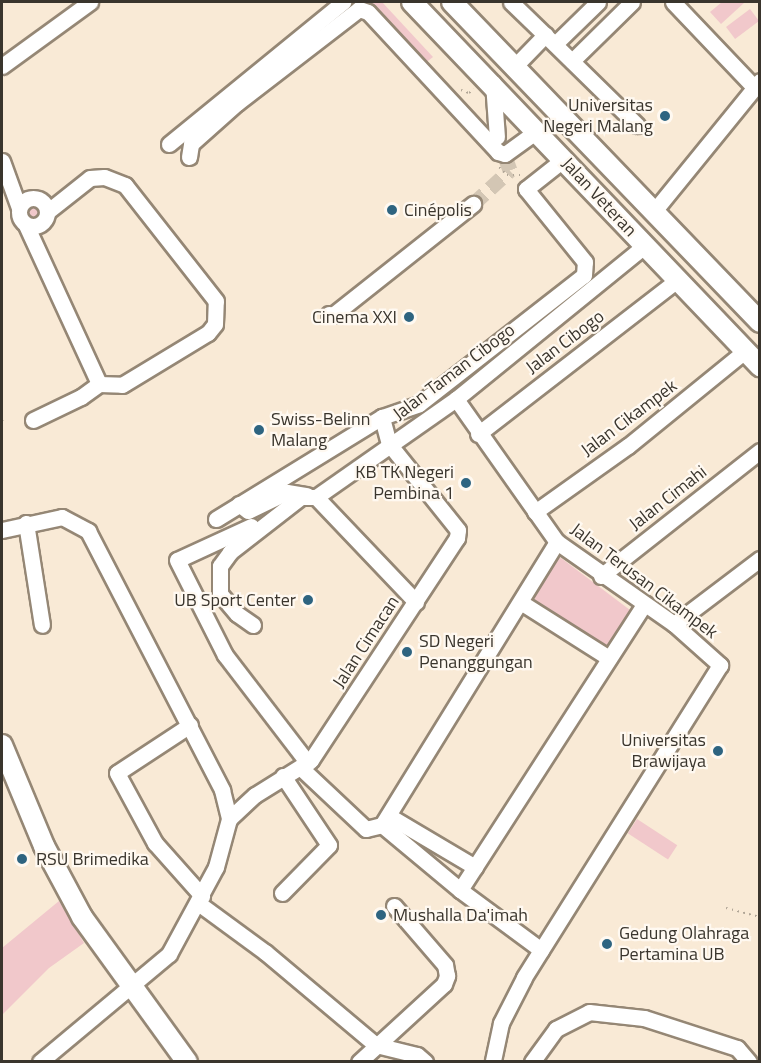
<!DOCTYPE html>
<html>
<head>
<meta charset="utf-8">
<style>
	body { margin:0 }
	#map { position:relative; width:761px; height:1063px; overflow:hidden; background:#f9ead6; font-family:"Titillium Web",sans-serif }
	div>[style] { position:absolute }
	.green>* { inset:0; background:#f1c8cb; transform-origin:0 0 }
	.round { border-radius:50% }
	.minor-tunnel>* { height:15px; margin-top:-7.5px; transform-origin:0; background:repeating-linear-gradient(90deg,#d3c6b4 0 15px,transparent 0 23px) }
	.path>* { height:2px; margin-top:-1px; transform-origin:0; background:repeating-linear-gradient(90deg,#b1a697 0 1.5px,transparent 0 6px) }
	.roads { filter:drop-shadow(2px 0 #958775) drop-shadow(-2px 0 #958775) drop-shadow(0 2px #958775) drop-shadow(0 -2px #958775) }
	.minor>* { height:15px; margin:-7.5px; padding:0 7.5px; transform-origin:7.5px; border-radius:7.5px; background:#fff }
	.minor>.ring { margin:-7.5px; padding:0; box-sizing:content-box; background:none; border:15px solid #fff; border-radius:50% }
	.major>* { height:20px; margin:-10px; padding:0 10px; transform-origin:10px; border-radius:10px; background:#fff }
	.dots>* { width:16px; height:16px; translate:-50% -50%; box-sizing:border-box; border:3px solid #fff9f1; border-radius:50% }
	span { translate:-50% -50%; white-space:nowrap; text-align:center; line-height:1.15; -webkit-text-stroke:4.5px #fff9f1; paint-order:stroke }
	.poi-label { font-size:18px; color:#3a352d }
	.right { translate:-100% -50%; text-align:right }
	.left { translate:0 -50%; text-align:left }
	.street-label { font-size:18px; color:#3a352d }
	.frame { position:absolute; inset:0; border:3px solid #3a352d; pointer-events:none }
</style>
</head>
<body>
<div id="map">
	<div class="green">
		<i style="clip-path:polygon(364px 2px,382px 2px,433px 57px,424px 64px)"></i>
		<i style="clip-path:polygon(722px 2px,743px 2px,744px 3px,721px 24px,710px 12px)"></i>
		<i style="left:750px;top:9px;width:15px;height:30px;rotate:53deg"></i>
		<i class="round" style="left:24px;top:204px;width:16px;height:16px"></i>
		<i style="clip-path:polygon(561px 558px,630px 610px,608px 647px,535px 603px,535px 596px,555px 559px)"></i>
		<i style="left:637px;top:819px;width:48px;height:17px;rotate:33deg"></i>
		<i style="clip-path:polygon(59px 901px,84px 943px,49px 968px,2px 1015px,2px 948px)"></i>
	</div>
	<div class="minor-tunnel">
		<i style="left:473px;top:204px;width:50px;rotate:-42.6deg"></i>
		<i style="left:510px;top:170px;width:29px;rotate:-110deg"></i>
	</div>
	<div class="path">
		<i style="left:461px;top:90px;width:9px;rotate:21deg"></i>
		<i style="left:469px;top:93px;width:6px;rotate:-39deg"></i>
		<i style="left:499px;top:167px;width:11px;rotate:45deg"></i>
		<i style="left:507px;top:175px;width:15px"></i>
		<i style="left:2px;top:420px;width:5px;rotate:-22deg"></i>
		<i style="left:726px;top:908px;width:35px;rotate:15deg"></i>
	</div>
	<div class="roads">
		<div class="minor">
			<i style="left:511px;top:2px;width:47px;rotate:44.1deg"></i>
			<i style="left:673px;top:2px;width:117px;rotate:46.4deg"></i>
			<i style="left:555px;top:44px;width:60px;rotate:-44.3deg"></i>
			<i style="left:572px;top:61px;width:84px;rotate:-44.5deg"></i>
			<i style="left:2px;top:66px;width:109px;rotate:-36deg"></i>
			<i style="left:514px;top:67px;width:45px;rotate:-45.9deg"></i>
			<i style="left:545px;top:35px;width:129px;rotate:44.4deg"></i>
			<i style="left:493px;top:83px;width:54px;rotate:85.8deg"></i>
			<i style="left:169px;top:144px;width:225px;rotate:-39.2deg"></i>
			<i style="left:189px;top:157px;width:13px;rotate:-81deg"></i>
			<i style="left:191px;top:144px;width:62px;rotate:-41.7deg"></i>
			<i style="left:237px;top:103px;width:154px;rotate:-37.6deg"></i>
			<i style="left:359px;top:9px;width:9px;rotate:18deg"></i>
			<i style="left:368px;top:12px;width:191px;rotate:47.1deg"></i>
			<i style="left:498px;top:152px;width:7px;rotate:16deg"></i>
			<i style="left:505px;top:154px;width:39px;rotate:-36deg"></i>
			<i style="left:2px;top:161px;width:50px;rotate:70.1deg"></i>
			<i class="ring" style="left:19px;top:198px;width:13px;height:13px"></i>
			<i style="left:655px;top:210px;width:166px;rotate:-50.9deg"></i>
			<i style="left:26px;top:225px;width:175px;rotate:65.3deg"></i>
			<i style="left:99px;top:384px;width:23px;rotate:2deg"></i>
			<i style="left:122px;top:385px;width:100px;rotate:-31.2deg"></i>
			<i style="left:208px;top:333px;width:11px;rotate:-52deg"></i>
			<i style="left:215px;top:324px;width:23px;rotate:-88deg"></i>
			<i style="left:216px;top:301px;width:147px;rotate:-128.1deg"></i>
			<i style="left:125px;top:185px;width:22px;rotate:-159deg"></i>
			<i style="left:104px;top:177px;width:14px;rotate:176deg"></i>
			<i style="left:90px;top:178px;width:55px;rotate:141.7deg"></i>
			<i style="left:329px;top:314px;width:4px;rotate:14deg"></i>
			<i style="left:333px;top:315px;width:179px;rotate:-38.4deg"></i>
			<i style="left:456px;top:399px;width:175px;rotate:54.8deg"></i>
			<i style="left:557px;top:542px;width:143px;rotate:35deg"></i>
			<i style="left:674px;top:624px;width:62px;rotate:41.7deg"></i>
			<i style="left:720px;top:665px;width:369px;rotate:122.1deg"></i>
			<i style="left:524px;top:978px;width:51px;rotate:117.1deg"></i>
			<i style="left:501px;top:1023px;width:40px;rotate:102deg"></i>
			<i style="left:33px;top:420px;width:53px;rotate:-25.6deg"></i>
			<i style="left:81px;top:397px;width:22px;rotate:-36deg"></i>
			<i style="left:478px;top:434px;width:250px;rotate:-37.7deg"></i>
			<i style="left:316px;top:497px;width:145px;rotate:46.4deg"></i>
			<i style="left:239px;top:504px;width:11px;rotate:38deg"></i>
			<i style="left:248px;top:511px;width:43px;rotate:-26deg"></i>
			<i style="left:287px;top:492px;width:20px;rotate:9deg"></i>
			<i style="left:535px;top:512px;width:114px;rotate:-35.4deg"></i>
			<i style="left:628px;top:446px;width:151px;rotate:-39.1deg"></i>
			<i style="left:216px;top:519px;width:195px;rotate:-31.6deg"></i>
			<i style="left:382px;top:417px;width:39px;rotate:-19deg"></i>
			<i style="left:419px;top:404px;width:209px;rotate:-38deg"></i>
			<i style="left:584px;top:275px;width:13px;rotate:-86deg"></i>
			<i style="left:585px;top:262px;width:94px;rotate:-128.9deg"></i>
			<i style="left:526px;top:189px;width:48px;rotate:-38.3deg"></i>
			<i style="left:26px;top:523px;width:103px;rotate:81.1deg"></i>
			<i style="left:251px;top:526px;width:81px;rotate:155.3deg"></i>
			<i style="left:177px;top:560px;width:106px;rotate:63.2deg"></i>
			<i style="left:225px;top:655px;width:136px;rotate:52.5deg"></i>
			<i style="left:2px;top:530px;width:61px;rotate:-12.2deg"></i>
			<i style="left:62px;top:517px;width:30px;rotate:28deg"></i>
			<i style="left:88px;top:531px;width:292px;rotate:62.6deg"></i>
			<i style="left:222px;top:790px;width:30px;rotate:76deg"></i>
			<i style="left:229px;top:819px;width:50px;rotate:105.2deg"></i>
			<i style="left:216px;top:867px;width:99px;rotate:118.4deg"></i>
			<i style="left:169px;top:954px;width:168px;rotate:140.1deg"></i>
			<i style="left:601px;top:576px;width:202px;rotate:-38.2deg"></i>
			<i style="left:522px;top:603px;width:103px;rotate:32.3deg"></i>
			<i style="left:674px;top:624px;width:108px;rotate:-37.1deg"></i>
			<i style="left:253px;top:625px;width:19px;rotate:-145deg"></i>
			<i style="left:237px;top:614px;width:26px;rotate:-130deg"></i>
			<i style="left:220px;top:594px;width:28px;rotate:-90deg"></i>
			<i style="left:220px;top:566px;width:17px;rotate:-54deg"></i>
			<i style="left:230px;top:552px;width:90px;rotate:-37.8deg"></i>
			<i style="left:301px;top:497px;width:15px"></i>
			<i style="left:316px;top:497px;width:171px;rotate:-35deg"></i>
			<i style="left:456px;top:399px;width:242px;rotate:-39.1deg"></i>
			<i style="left:190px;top:725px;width:87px;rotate:146.7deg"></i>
			<i style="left:117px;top:773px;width:80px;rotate:61.5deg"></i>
			<i style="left:155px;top:843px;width:71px;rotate:48.4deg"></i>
			<i style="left:301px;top:768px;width:89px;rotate:43.2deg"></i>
			<i style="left:366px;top:829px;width:16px;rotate:-14deg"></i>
			<i style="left:382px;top:825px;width:333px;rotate:-58.3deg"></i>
			<i style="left:389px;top:816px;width:100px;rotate:30.7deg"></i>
			<i style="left:229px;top:819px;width:35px;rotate:-43deg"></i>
			<i style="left:255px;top:795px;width:66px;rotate:-32deg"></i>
			<i style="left:311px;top:760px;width:266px;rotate:-56.7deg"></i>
			<i style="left:457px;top:538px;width:8px;rotate:-83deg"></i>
			<i style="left:458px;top:530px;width:110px;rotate:-128.7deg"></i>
			<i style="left:389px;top:444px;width:28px;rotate:-105deg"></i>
			<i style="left:382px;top:825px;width:102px;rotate:39.8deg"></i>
			<i style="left:460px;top:890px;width:101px;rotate:36.5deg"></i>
			<i style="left:460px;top:890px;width:340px;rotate:-57.2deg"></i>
			<i style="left:282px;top:893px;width:67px;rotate:-45.6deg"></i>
			<i style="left:329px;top:845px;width:83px;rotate:-123.7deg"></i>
			<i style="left:198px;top:903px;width:83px;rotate:36.2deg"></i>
			<i style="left:265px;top:952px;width:145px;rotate:40deg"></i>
			<i style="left:376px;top:1045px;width:42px;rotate:13.7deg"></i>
			<i style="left:417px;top:1055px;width:11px;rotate:41deg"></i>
			<i style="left:359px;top:1062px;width:115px;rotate:-42.5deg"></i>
			<i style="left:444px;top:984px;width:9px;rotate:-69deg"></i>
			<i style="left:447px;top:976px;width:11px;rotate:-100deg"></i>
			<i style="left:445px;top:965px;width:78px;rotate:-130.8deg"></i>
			<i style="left:532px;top:1062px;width:41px;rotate:-54deg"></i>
			<i style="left:556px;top:1029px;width:37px;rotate:-27deg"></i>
			<i style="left:589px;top:1012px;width:55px;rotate:6.2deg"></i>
			<i style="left:644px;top:1018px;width:98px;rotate:17.9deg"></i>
			<i style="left:737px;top:1048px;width:18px;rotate:49deg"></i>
		</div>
		<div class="major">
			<i style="left:412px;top:2px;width:504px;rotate:46.29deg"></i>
			<i style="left:452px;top:2px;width:444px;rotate:46.1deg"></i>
			<i style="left:2px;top:745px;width:109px;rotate:67.4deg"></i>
			<i style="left:44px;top:846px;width:81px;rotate:61.8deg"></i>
			<i style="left:82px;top:917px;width:179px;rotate:54.1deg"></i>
		</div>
	</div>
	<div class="dots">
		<i style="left:665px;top:116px;background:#2e6480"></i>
		<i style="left:392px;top:210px;background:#2e6480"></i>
		<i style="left:409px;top:317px;background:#2e6480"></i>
		<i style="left:259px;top:430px;background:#2e6480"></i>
		<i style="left:466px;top:483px;background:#2e6480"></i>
		<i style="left:308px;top:600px;background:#2e6480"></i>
		<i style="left:407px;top:652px;background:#2e6480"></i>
		<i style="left:718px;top:751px;background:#2e6480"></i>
		<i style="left:22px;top:859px;background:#2e6480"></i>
		<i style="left:381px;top:915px;background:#2e6480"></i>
		<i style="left:607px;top:944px;background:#2e6480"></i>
	</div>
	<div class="poi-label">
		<span class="right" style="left:653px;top:116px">Universitas<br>Negeri Malang</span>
		<span class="left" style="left:404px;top:210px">Cinépolis</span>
		<span class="right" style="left:397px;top:317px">Cinema XXI</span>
		<span class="left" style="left:271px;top:430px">Swiss-Belinn<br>Malang</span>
		<span class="right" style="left:454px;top:483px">KB TK Negeri<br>Pembina 1</span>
		<span class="right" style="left:296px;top:600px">UB Sport Center</span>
		<span class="left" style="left:419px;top:652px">SD Negeri<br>Penanggungan</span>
		<span class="right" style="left:706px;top:751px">Universitas<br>Brawijaya</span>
		<span class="left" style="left:36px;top:859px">RSU Brimedika</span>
		<span class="left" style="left:393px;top:915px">Mushalla Da'imah</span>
		<span class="left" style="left:619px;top:944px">Gedung Olahraga<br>Pertamina UB</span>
	</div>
	<div class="street-label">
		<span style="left:599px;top:197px;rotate:47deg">Jalan Veteran</span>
		<span style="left:565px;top:342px;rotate:-37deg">Jalan Cibogo</span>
		<span style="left:454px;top:372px;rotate:-37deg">Jalan Taman Cibogo</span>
		<span style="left:629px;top:418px;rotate:-37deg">Jalan Cikampek</span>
		<span style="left:668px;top:498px;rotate:-38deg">Jalan Cimahi</span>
		<span style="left:644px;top:581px;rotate:37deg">Jalan Terusan Cikampek</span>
		<span style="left:366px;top:642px;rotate:-57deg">Jalan Cimacan</span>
	</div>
	<div class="frame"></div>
</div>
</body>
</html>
